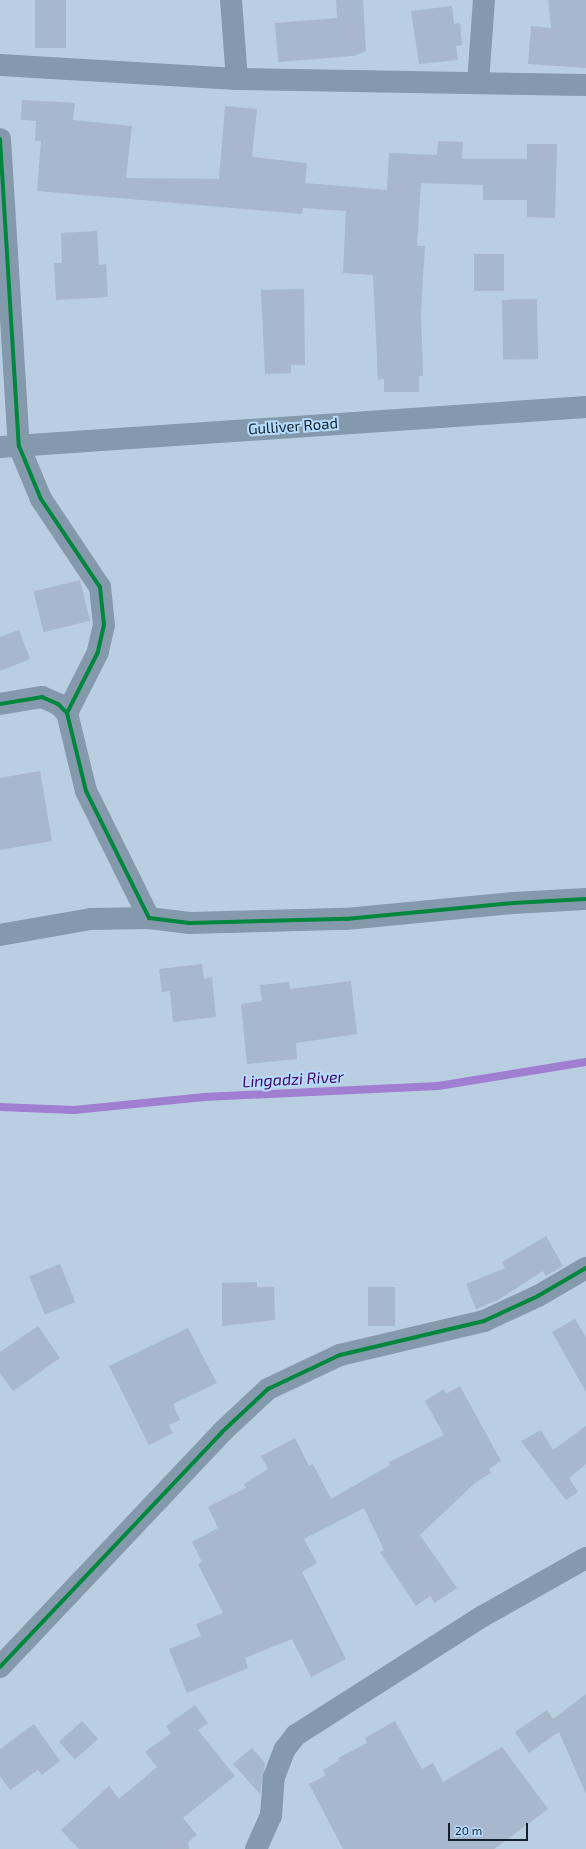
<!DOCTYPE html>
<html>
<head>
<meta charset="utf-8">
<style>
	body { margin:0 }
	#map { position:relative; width:586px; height:1849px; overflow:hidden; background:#bacee1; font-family:"Exo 2",sans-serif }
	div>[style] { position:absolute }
	.stream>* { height:8px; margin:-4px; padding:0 4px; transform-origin:4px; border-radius:4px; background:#a07ed2 }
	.building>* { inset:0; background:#a8b7cb; transform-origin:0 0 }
	.street>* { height:22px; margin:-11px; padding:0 11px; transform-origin:11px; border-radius:11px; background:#849aac }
	.cycleway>* { height:4px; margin:-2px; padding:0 2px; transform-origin:2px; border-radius:2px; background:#00873e }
	span { translate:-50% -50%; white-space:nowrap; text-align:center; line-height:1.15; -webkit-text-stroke:4px #b6dcff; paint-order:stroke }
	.street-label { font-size:15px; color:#12212d }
	.water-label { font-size:16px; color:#42006b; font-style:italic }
	.scale { position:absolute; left:448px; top:1823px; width:80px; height:18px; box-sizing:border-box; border:2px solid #12212d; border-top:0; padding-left:5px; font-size:12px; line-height:14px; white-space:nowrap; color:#12212d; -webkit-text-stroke:3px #b6dcff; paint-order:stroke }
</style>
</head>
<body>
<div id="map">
	<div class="stream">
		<i style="left:0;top:1107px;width:74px;rotate:2.3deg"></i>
		<i style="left:74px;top:1110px;width:131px;rotate:-5.7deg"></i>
		<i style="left:204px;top:1097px;width:234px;rotate:-2.7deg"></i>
		<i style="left:438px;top:1086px;width:150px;rotate:-9.2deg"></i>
	</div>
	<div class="building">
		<i style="left:35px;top:0;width:31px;height:48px"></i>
		<i style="clip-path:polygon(336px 0,363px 0,366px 51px,354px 56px,278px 62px,275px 23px,337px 18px)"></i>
		<i style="clip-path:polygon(548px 0,586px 0,586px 68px,528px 64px,531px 26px,551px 28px)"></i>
		<i style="clip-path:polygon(452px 6px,454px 24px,460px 23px,462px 45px,456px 46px,458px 60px,419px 64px,411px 11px)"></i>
		<i style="clip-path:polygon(22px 100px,75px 103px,73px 120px,132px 126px,126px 178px,219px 179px,225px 106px,257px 109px,252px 157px,307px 163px,305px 183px,387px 190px,389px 153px,437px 155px,438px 141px,463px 142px,462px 159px,527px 159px,527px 144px,557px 144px,555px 218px,527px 217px,527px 200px,483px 200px,483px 185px,421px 183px,417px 246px,425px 246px,421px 312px,423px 376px,419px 376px,419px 392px,384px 392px,384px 379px,378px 380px,373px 275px,343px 273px,346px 211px,303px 208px,302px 214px,37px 191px,41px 141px,35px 141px,36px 121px,21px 120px)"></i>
		<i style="clip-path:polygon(97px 231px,99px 265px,106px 264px,108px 297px,56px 300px,54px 263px,62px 263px,61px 233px)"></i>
		<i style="left:474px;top:254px;width:30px;height:37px"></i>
		<i style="clip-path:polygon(304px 289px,305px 365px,291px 365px,291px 373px,265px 374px,261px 290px)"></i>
		<i style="left:537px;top:299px;width:60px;height:35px;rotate:89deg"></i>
		<i style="left:80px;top:580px;width:42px;height:48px;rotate:76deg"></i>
		<i style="clip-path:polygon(19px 630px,30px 659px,0 671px,0 637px)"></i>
		<i style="clip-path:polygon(40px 771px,52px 841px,0 850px,0 778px)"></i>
		<i style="clip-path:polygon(202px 964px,204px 979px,212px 977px,216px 1017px,173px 1022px,170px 991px,162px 992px,159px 969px)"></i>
		<i style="clip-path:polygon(351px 981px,357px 1034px,296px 1043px,297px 1059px,247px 1064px,241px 1004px,262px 1001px,260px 985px,289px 982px,290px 989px)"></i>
		<i style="clip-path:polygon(546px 1236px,563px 1266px,546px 1276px,543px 1271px,498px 1300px,476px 1309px,466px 1284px,505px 1268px,502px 1262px)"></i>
		<i style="left:60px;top:1264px;width:41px;height:33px;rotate:68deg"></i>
		<i style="clip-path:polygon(257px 1282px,257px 1287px,274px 1287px,275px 1320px,222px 1326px,222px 1283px)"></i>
		<i style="left:368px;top:1287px;width:27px;height:39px"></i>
		<i style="clip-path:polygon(575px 1319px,586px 1337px,586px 1392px,552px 1332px)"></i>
		<i style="clip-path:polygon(38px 1326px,60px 1358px,13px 1391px,0 1373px,0 1352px)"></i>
		<i style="clip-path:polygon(188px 1328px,217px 1383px,173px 1404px,180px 1420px,169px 1425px,173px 1433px,149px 1445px,109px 1366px)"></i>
		<i style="clip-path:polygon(460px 1386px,501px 1461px,489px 1469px,491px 1473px,475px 1483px,420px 1535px,457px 1588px,435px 1603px,430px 1596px,416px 1606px,380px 1552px,384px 1550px,364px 1508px,304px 1539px,317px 1563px,302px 1572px,346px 1659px,311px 1677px,292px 1639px,245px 1658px,248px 1668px,187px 1693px,169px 1649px,201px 1636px,196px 1624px,223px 1613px,198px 1564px,202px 1562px,192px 1542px,218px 1528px,208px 1507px,246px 1488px,244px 1484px,268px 1469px,261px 1456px,295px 1438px,309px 1466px,313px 1464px,331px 1499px,390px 1465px,389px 1462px,444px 1435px,425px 1401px,444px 1389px,446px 1394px)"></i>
		<i style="clip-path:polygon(586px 1426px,586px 1464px,569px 1478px,578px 1492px,566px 1500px,521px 1441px,541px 1430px,553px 1450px)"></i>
		<i style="clip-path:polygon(586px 1694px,586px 1794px,559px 1732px,529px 1753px,515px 1732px,547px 1710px,553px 1719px)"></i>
		<i style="clip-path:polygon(195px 1705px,208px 1723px,198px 1730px,235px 1776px,183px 1818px,197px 1835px,188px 1842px,189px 1849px,79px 1849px,61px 1830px,109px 1786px,119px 1799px,157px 1767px,145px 1752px,171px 1733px,166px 1726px)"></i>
		<i style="left:82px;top:1721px;width:24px;height:31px;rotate:48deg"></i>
		<i style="clip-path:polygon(395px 1721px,422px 1769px,433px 1763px,443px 1782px,502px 1747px,548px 1809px,494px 1849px,343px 1849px,309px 1784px,325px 1776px,323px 1770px,339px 1761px,338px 1758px,367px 1743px,365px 1738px)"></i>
		<i style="clip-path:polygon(34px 1724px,60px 1761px,42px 1775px,38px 1770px,10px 1790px,0 1776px,0 1749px)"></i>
		<i style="clip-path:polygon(252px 1748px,265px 1763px,260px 1794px,233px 1764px)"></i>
	</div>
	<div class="street">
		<i style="left:231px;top:0;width:79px;rotate:85.7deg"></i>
		<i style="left:0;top:65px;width:237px;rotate:3.4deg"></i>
		<i style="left:237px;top:79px;width:349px;rotate:1deg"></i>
		<i style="left:478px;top:83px;width:83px;rotate:-85.9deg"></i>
		<i style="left:0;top:139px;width:308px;rotate:86.5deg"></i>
		<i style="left:19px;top:446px;width:57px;rotate:67.5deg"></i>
		<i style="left:41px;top:499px;width:106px;rotate:56.2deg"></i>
		<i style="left:100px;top:587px;width:38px;rotate:84deg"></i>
		<i style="left:104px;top:625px;width:28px;rotate:103deg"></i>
		<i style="left:98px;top:652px;width:68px;rotate:116.9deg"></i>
		<i style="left:0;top:447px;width:587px;rotate:-3.9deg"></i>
		<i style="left:0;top:704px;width:43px;rotate:-9.5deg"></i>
		<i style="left:42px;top:697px;width:17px;rotate:24deg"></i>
		<i style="left:58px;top:704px;width:13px;rotate:45deg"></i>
		<i style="left:67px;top:713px;width:80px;rotate:76.3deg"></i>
		<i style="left:86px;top:791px;width:142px;rotate:63.6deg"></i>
		<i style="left:149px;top:918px;width:39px;rotate:7deg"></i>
		<i style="left:188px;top:923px;width:158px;rotate:-1.5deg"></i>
		<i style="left:346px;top:919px;width:168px;rotate:-5.5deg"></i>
		<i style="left:513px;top:903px;width:73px;rotate:-3.1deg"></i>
		<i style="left:0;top:935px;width:92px;rotate:-10deg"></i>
		<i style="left:91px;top:919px;width:58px;rotate:-1deg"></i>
		<i style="left:0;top:1667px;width:323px;rotate:-46.6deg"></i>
		<i style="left:222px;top:1432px;width:63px;rotate:-43.1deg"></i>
		<i style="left:268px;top:1389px;width:80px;rotate:-25.3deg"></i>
		<i style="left:340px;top:1355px;width:148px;rotate:-13.3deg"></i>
		<i style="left:484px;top:1321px;width:60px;rotate:-24.8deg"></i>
		<i style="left:538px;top:1296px;width:56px;rotate:-30.3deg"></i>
		<i style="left:256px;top:1849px;width:36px;rotate:-66deg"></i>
		<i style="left:271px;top:1816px;width:39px;rotate:-86deg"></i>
		<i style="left:274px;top:1777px;width:30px;rotate:-69deg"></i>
		<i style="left:285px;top:1749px;width:18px;rotate:-52deg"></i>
		<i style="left:296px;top:1735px;width:222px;rotate:-32.5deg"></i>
		<i style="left:483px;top:1616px;width:118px;rotate:-29.4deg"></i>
	</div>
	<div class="cycleway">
		<i style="left:0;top:139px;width:308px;rotate:86.5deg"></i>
		<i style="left:19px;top:446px;width:57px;rotate:67.5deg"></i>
		<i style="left:41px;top:499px;width:106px;rotate:56.2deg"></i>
		<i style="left:100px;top:587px;width:38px;rotate:84deg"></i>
		<i style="left:104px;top:625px;width:28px;rotate:103deg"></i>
		<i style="left:98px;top:652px;width:68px;rotate:116.9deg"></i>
		<i style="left:0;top:704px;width:43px;rotate:-9.5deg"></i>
		<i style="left:42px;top:697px;width:17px;rotate:24deg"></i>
		<i style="left:58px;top:704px;width:13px;rotate:45deg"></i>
		<i style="left:67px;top:713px;width:80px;rotate:76.3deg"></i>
		<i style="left:86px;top:791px;width:142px;rotate:63.6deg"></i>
		<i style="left:149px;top:918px;width:39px;rotate:7deg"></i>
		<i style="left:188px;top:923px;width:158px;rotate:-1.5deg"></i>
		<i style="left:346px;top:919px;width:168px;rotate:-5.5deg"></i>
		<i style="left:513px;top:903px;width:73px;rotate:-3.1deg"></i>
		<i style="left:0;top:1667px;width:323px;rotate:-46.6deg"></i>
		<i style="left:222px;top:1432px;width:63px;rotate:-43.1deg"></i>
		<i style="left:268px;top:1389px;width:80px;rotate:-25.3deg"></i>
		<i style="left:340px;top:1355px;width:148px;rotate:-13.3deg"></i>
		<i style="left:484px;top:1321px;width:60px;rotate:-24.8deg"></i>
		<i style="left:538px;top:1296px;width:56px;rotate:-30.3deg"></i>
	</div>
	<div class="street-label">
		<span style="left:293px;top:426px;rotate:-4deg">Gulliver Road</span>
	</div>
	<div class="water-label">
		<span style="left:293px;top:1079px;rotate:-3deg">Lingadzi River</span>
	</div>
	<div class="scale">20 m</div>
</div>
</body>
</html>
